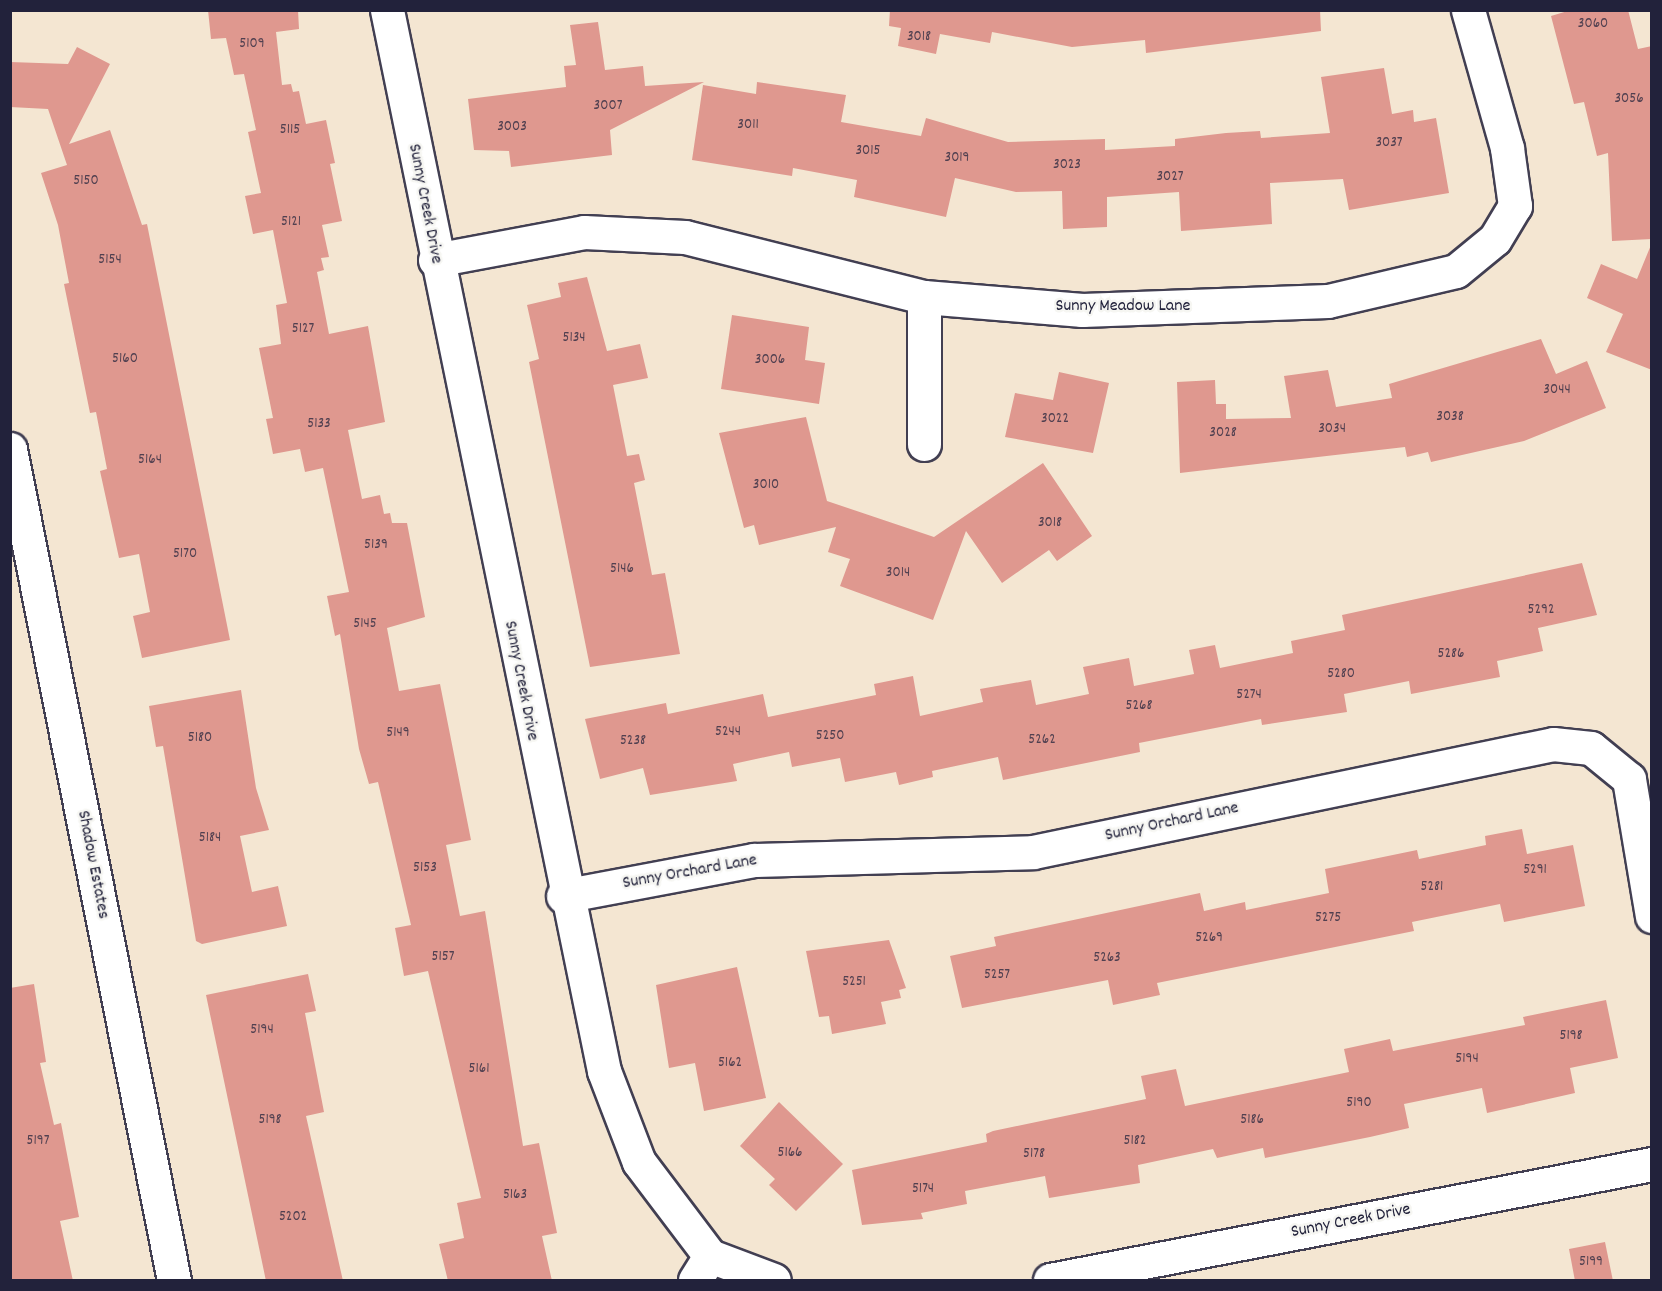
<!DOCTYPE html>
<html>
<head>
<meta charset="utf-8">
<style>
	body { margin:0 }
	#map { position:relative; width:1662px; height:1291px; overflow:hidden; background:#f4e6d2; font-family:Dekko,sans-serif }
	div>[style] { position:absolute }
	.building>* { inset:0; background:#df988f }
	.roads { filter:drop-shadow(2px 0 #423f52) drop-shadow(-2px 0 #423f52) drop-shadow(0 2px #423f52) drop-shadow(0 -2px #423f52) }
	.minor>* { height:33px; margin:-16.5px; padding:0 16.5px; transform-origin:16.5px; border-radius:16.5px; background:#fff }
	span { translate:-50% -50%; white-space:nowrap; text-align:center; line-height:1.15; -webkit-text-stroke:5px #f6f6f2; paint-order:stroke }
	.number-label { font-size:15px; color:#514050 }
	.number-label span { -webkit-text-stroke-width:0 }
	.street-label { font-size:18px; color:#22223b }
	.frame { position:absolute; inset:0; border:12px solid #22223b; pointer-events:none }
</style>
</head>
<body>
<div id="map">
	<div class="building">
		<i style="clip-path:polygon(208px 10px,298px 10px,299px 29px,276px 32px,282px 85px,291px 84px,293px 92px,299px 91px,306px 124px,326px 120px,335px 163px,330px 164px,342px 221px,322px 225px,329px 257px,321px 258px,324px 270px,317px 272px,329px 334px,368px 326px,385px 422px,348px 430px,362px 499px,380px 495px,384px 514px,390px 513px,392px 523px,407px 523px,425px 617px,387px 628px,399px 691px,440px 684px,471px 840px,446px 845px,460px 916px,485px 911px,523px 1146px,539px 1143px,557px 1233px,542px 1236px,552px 1281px,448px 1281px,439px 1244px,464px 1238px,457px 1203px,481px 1198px,428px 971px,404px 976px,395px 928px,411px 925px,378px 782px,369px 784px,359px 749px,340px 634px,335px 636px,327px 596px,349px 592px,323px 468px,305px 472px,300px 449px,273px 454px,266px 419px,273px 418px,259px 348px,281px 344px,276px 305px,287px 303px,273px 230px,253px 234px,245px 196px,261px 193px,248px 132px,256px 130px,244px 74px,234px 75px,226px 38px,211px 39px)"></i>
		<i style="clip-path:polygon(890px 10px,1320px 10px,1321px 31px,1146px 53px,1145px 40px,1072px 47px,992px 32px,990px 43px,940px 34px,936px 54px,898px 46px,901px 28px,889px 26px)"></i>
		<i style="clip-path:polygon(1571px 10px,1628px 10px,1638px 49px,1652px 46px,1652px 239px,1612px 241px,1608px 153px,1597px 156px,1584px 102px,1574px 104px,1551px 16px)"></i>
		<i style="clip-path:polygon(598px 22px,605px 70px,643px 66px,645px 86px,704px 82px,610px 130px,612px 155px,511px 167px,509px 151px,474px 150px,468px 99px,566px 87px,564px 66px,576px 65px,570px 25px)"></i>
		<i style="clip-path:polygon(77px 47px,110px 64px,69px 144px,110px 130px,142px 225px,147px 224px,230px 640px,142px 658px,133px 616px,150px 612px,139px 554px,119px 558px,100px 471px,107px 469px,96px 412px,90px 413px,64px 284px,69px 283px,58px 225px,41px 173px,67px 165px,48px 109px,10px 107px,10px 62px,68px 64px)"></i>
		<i style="clip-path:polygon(1384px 68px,1392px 114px,1413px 110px,1414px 122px,1436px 118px,1449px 193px,1349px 210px,1343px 179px,1270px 183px,1272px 224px,1181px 231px,1179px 192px,1107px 197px,1107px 227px,1063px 229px,1062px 191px,1016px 192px,955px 178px,946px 217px,854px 197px,857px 180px,793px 168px,792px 176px,692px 160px,703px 85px,756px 94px,757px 82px,846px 95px,841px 122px,921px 136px,926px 118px,1008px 142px,1105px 139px,1105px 150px,1175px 146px,1175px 139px,1226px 133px,1260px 131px,1261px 138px,1330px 133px,1321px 77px)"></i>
		<i style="clip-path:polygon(1651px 245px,1652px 245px,1652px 370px,1606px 352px,1623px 314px,1587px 298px,1601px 264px,1637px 279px)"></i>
		<i style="clip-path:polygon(587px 277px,607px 351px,640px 344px,648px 378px,613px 385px,627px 456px,639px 454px,645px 480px,634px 483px,652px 575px,665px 573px,680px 654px,590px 667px,529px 362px,539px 359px,527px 305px,561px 297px,558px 283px)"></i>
		<i style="clip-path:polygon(732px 315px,809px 327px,805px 360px,825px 363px,819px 404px,721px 389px)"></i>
		<i style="clip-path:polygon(1541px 339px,1556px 374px,1587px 361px,1606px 408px,1524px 441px,1431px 462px,1428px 452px,1407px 457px,1405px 447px,1180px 473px,1177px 382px,1215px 380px,1216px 404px,1226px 404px,1226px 419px,1291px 418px,1284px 376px,1328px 370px,1336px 407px,1392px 398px,1389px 384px)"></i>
		<i style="clip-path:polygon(1059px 372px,1109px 383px,1093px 453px,1005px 437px,1015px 393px,1053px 400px)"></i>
		<i style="clip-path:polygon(806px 417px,827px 501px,934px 537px,1043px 463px,1092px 536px,1057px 561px,1049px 550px,1002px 583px,966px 531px,933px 620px,840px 586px,850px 559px,828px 552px,836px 527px,759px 545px,754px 525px,744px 528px,719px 433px)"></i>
		<i style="clip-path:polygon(1582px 563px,1597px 615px,1538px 628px,1543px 651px,1497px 661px,1500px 677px,1411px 694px,1409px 681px,1344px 694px,1347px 712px,1262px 725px,1261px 719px,1139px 743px,1140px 752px,1003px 780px,998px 757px,932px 771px,933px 777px,899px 785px,896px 772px,845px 782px,840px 758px,792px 767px,789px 752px,733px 764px,737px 781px,650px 795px,643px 768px,600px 779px,585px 719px,666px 703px,668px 714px,763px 694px,768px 717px,876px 695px,874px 684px,913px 676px,920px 716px,983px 702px,980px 689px,1031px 680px,1036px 705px,1089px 694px,1083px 667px,1129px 658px,1134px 686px,1194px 674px,1189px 650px,1215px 645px,1220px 668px,1293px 653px,1291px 641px,1345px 630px,1342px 615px)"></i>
		<i style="clip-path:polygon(241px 690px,256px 788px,269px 830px,240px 836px,252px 892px,278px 886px,287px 926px,202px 944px,196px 941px,163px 746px,156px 747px,149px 706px)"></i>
		<i style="clip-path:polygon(1522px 829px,1527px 854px,1573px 845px,1585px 906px,1504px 922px,1500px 904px,1412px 922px,1414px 931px,1157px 983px,1160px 995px,1113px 1005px,1108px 980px,962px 1008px,950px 956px,996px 946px,994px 937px,1200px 893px,1204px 911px,1245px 902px,1246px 910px,1329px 893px,1325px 869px,1417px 850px,1419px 859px,1486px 845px,1485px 836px)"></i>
		<i style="clip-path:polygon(889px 940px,906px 988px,899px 990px,901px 998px,881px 1002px,886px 1024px,832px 1034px,829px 1016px,819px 1017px,806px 951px)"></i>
		<i style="clip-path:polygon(737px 967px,766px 1098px,704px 1111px,695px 1063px,669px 1068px,656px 985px)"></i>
		<i style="clip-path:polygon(308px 974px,316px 1011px,305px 1013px,324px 1112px,306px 1116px,343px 1281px,266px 1281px,206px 995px)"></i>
		<i style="clip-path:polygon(34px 984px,46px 1062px,40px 1063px,54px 1125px,61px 1123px,79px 1217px,60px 1221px,73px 1281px,10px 1281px,10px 988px)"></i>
		<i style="clip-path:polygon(1606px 1000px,1618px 1058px,1570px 1068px,1575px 1093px,1487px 1113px,1482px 1088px,1404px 1104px,1409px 1128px,1370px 1137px,1265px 1158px,1263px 1148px,1217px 1158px,1213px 1149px,1138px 1165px,1140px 1183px,1049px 1198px,1045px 1176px,965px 1191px,967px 1204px,921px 1213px,923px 1219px,862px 1225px,852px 1170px,987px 1142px,986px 1134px,993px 1131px,1146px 1099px,1141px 1076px,1176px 1069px,1185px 1106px,1349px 1072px,1344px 1049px,1390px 1039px,1393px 1051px,1525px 1025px,1523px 1017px)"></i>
		<i style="clip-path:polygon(779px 1102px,843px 1164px,796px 1211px,769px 1185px,775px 1179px,740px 1146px)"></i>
		<i style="clip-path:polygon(1605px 1242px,1613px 1281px,1575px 1281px,1569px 1249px)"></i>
	</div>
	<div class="roads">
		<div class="minor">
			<i style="left:387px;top:10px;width:1083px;rotate:78.44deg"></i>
			<i style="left:604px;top:1071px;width:97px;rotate:69deg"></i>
			<i style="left:639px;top:1162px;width:118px;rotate:52.9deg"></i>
			<i style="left:710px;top:1256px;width:68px;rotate:20.6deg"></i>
			<i style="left:435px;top:260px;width:152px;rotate:-10.6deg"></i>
			<i style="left:584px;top:232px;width:101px;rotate:2.8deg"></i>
			<i style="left:685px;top:237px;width:246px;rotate:14.1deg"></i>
			<i style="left:924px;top:297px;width:159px;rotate:4.7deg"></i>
			<i style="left:1082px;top:310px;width:246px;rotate:-2.1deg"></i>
			<i style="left:1328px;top:301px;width:131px;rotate:-13.2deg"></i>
			<i style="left:1456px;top:271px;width:50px;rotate:-39.4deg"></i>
			<i style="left:1495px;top:239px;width:39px;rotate:-59deg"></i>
			<i style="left:1515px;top:206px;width:59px;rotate:-97.9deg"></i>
			<i style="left:1507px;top:148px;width:143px;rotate:-105.8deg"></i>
			<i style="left:924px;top:297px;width:147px;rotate:90deg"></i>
			<i style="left:10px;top:449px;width:847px;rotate:78.84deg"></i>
			<i style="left:563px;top:896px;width:194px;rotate:-10.7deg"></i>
			<i style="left:754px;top:860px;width:279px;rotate:-1.6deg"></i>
			<i style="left:1033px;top:852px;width:531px;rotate:-11.73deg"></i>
			<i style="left:1553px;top:744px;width:38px;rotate:6deg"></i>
			<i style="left:1591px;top:748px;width:49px;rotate:39.2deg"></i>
			<i style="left:1629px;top:779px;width:139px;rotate:80.5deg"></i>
			<i style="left:695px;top:1280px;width:28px;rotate:-58deg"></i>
			<i style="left:1050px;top:1280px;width:613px;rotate:-10.91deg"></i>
		</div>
	</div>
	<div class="number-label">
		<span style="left:1593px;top:25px">3060</span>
		<span style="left:919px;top:38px">3018</span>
		<span style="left:252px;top:45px">5109</span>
		<span style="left:1629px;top:100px">3056</span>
		<span style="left:608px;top:107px">3007</span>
		<span style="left:748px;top:126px">3011</span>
		<span style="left:512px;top:128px">3003</span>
		<span style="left:290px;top:131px">5115</span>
		<span style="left:1389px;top:144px">3037</span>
		<span style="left:868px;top:152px">3015</span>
		<span style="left:957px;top:159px">3019</span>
		<span style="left:1067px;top:166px">3023</span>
		<span style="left:1170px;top:178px">3027</span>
		<span style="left:86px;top:182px">5150</span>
		<span style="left:291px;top:223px">5121</span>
		<span style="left:110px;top:261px">5154</span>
		<span style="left:303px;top:330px">5127</span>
		<span style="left:574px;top:339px">5134</span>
		<span style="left:125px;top:360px">5160</span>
		<span style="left:770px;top:361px">3006</span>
		<span style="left:1557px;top:391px">3044</span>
		<span style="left:1450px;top:418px">3038</span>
		<span style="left:1055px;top:420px">3022</span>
		<span style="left:319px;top:425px">5133</span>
		<span style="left:1332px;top:430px">3034</span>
		<span style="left:1223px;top:434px">3028</span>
		<span style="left:150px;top:461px">5164</span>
		<span style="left:766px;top:486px">3010</span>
		<span style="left:1050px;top:524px">3018</span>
		<span style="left:376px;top:546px">5139</span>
		<span style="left:185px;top:555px">5170</span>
		<span style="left:622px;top:570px">5146</span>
		<span style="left:898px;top:574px">3014</span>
		<span style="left:1541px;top:611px">5292</span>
		<span style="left:365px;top:625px">5145</span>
		<span style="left:1451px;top:655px">5286</span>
		<span style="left:1341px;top:675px">5280</span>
		<span style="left:1249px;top:696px">5274</span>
		<span style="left:1139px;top:707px">5268</span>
		<span style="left:728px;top:733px">5244</span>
		<span style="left:398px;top:734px">5149</span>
		<span style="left:830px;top:737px">5250</span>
		<span style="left:200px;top:739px">5180</span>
		<span style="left:1042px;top:741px">5262</span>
		<span style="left:633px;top:742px">5238</span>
		<span style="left:210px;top:839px">5184</span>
		<span style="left:425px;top:869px">5153</span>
		<span style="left:1535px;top:871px">5291</span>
		<span style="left:1432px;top:888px">5281</span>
		<span style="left:1328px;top:919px">5275</span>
		<span style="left:1209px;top:939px">5269</span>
		<span style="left:443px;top:958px">5157</span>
		<span style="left:1107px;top:959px">5263</span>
		<span style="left:997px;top:976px">5257</span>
		<span style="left:854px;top:983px">5251</span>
		<span style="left:262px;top:1031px">5194</span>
		<span style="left:1571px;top:1037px">5198</span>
		<span style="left:1467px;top:1060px">5194</span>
		<span style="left:730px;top:1064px">5162</span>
		<span style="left:479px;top:1070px">5161</span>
		<span style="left:1359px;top:1104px">5190</span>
		<span style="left:270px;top:1121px">5198</span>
		<span style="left:1252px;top:1121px">5186</span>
		<span style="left:38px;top:1142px">5197</span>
		<span style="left:1135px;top:1142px">5182</span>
		<span style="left:790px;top:1154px">5166</span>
		<span style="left:1034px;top:1155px">5178</span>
		<span style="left:923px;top:1190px">5174</span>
		<span style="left:515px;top:1196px">5163</span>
		<span style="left:293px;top:1218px">5202</span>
		<span style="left:1591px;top:1263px">5199</span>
	</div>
	<div class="street-label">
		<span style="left:424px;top:204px;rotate:79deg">Sunny Creek Drive</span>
		<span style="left:1123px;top:307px">Sunny Meadow Lane</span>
		<span style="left:520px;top:681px;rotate:79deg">Sunny Creek Drive</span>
		<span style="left:1172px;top:823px;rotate:-12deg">Sunny Orchard Lane</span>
		<span style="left:92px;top:865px;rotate:79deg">Shadow Estates</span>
		<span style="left:690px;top:873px;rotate:-10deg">Sunny Orchard Lane</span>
		<span style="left:1351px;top:1222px;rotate:-11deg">Sunny Creek Drive</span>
	</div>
	<div class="frame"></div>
</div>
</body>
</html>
